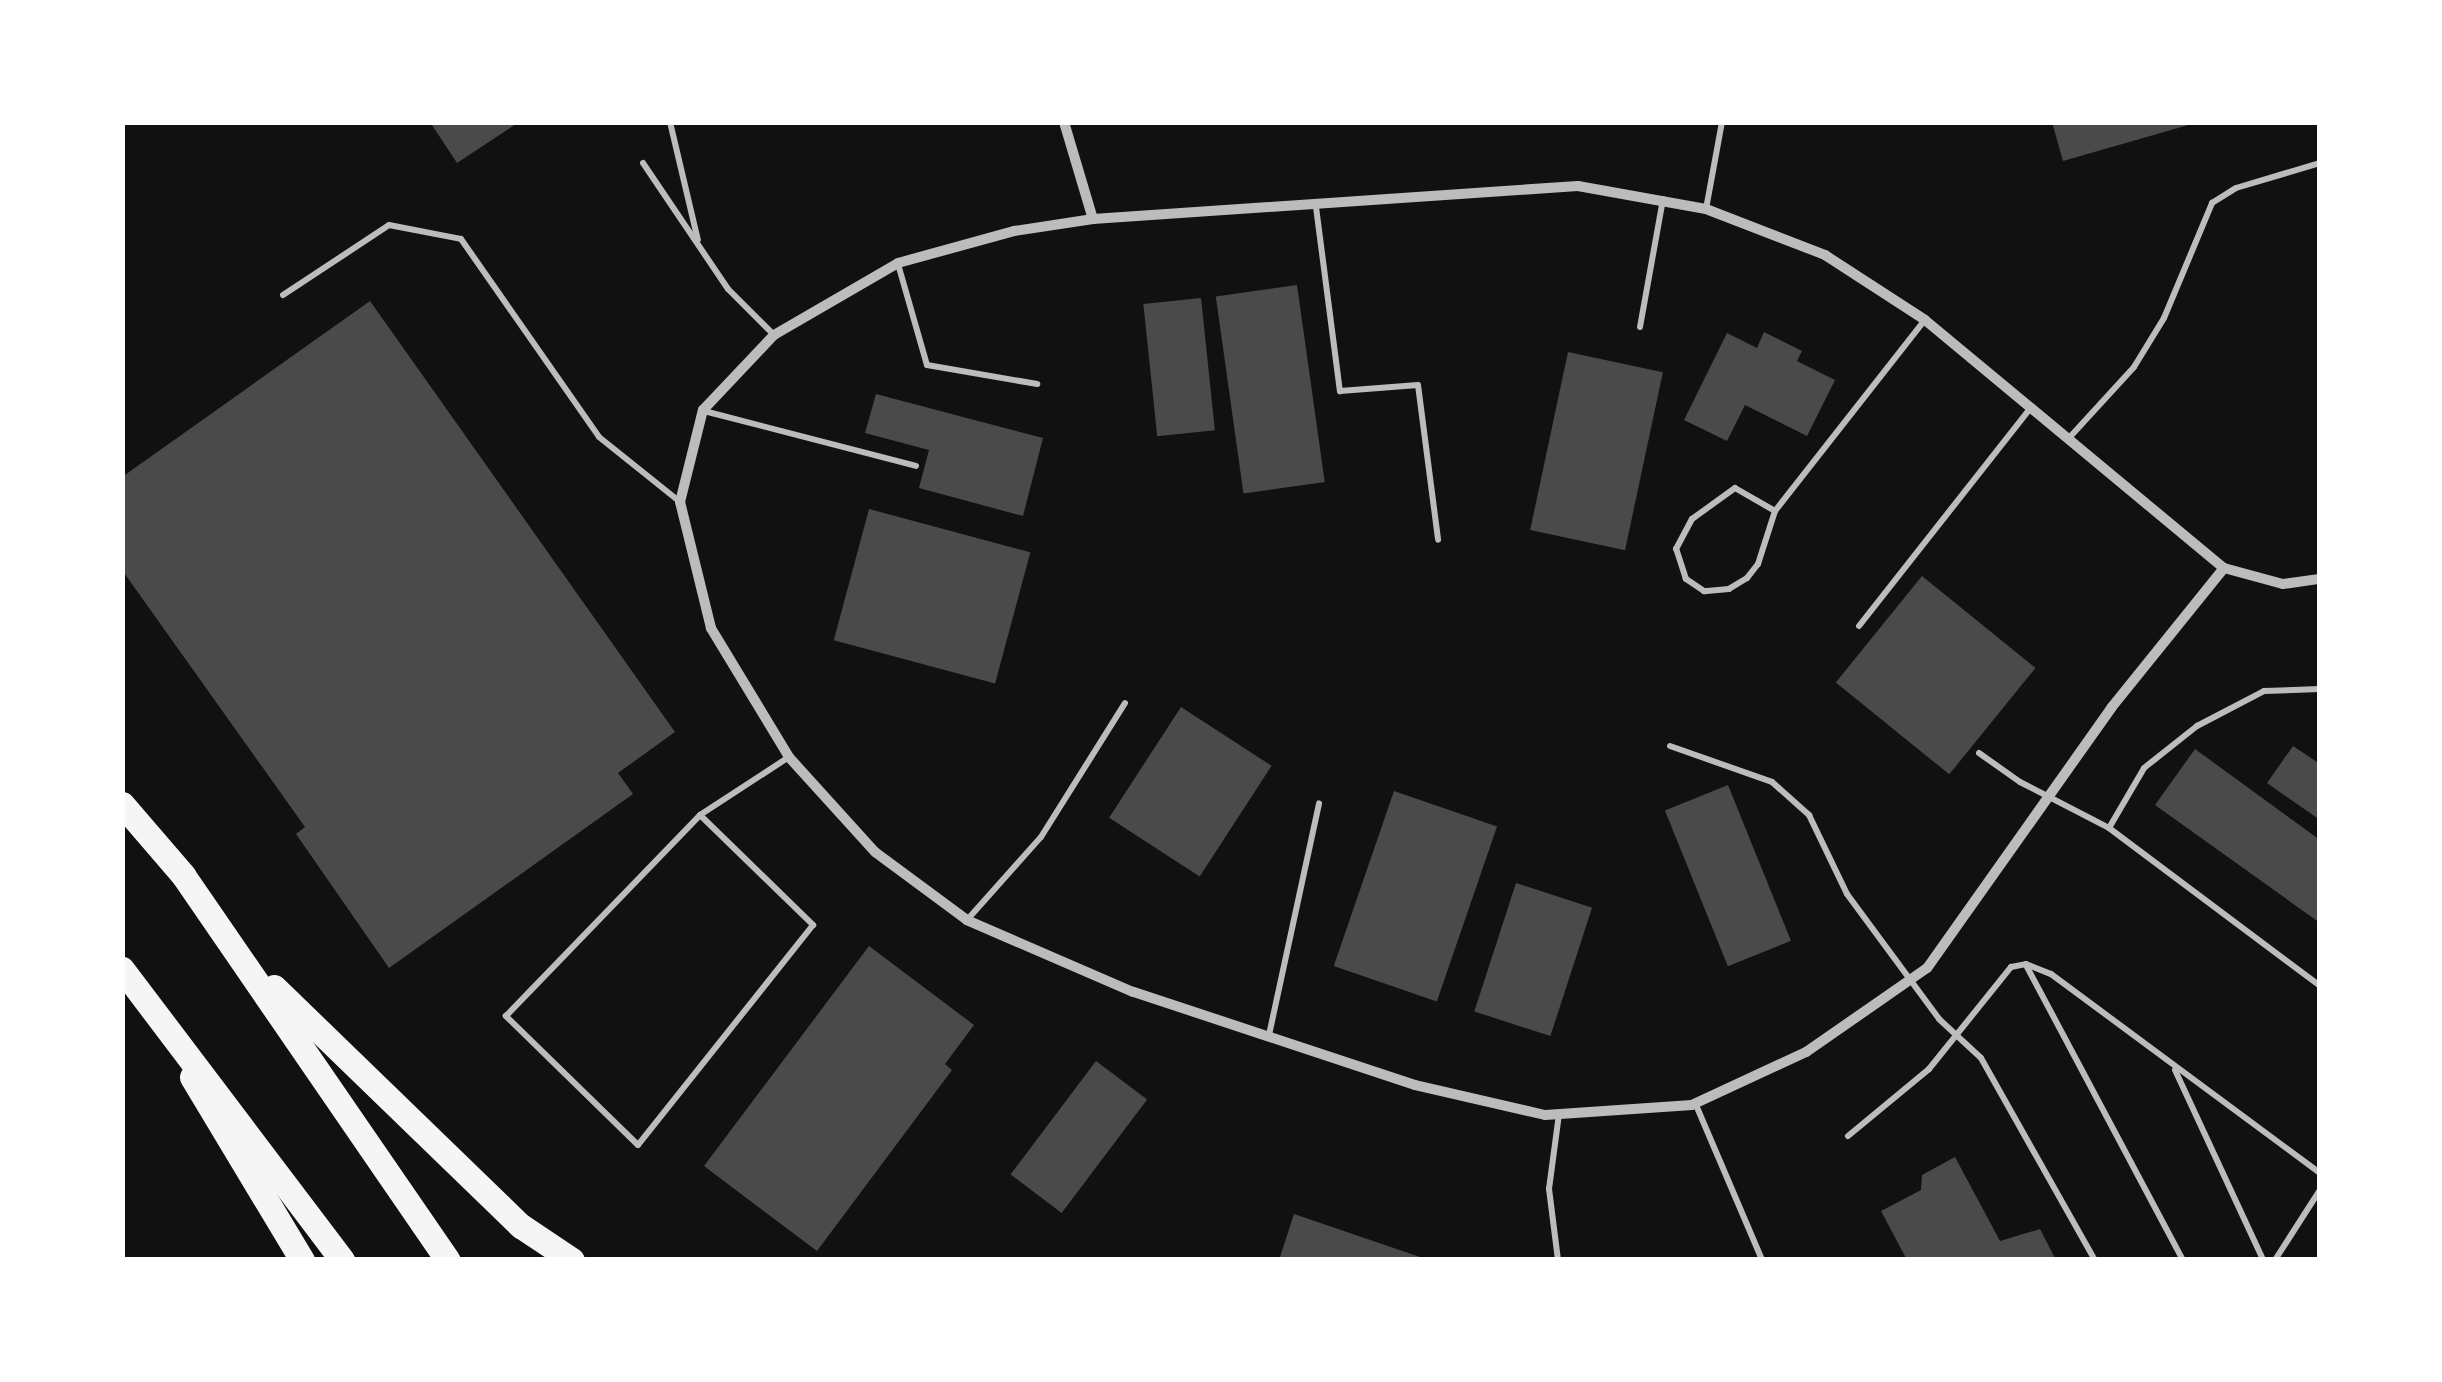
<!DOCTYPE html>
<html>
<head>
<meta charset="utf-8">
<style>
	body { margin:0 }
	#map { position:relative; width:2442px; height:1382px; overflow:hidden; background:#111; font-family:Poppins,sans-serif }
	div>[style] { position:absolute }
	.building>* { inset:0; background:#4a4a4a; transform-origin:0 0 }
	.service>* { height:6px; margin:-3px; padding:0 3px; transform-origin:3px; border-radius:3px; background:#bcbcbc }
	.minor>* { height:10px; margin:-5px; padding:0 5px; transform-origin:5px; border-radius:5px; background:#bcbcbc }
	.motorway>* { height:25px; margin:-12.5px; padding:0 12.5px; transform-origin:12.5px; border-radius:12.5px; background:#f5f5f5 }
	span { translate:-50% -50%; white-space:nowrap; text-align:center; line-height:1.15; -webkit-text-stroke:8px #fff; paint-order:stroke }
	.frame { position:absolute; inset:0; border:125px solid #fff; pointer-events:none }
</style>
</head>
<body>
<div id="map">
	<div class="building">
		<i style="clip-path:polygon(430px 122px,519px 122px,457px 163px)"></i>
		<i style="clip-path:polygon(2052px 122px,2192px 122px,2192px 124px,2063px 161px)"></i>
		<i style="left:1297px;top:285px;width:199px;height:82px;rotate:82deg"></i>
		<i style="left:1201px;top:298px;width:133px;height:58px;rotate:84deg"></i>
		<i style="clip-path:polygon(370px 301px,675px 732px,618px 773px,633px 794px,389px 968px,296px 834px,305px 827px,122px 570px,122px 477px)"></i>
		<i style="clip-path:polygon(1764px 332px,1802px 351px,1797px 361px,1835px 380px,1807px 436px,1745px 405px,1727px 441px,1684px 420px,1727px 333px,1757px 348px)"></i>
		<i style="left:1568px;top:352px;width:97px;height:182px;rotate:12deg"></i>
		<i style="clip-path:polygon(876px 394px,1043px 438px,1023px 516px,919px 488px,929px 450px,865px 433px)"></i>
		<i style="left:869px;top:509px;width:167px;height:136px;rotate:15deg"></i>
		<i style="left:1922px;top:576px;width:146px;height:137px;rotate:39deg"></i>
		<i style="left:1181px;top:707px;width:108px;height:132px;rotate:33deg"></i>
		<i style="clip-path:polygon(2293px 746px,2320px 764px,2320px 820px,2267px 783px)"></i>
		<i style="clip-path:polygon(2195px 749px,2320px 840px,2320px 923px,2155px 805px)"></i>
		<i style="left:1728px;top:785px;width:168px;height:68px;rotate:68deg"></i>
		<i style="left:1394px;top:791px;width:109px;height:185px;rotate:19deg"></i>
		<i style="left:1516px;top:883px;width:80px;height:135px;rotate:18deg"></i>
		<i style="clip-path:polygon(869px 946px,974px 1025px,945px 1064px,952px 1070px,817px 1251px,704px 1166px)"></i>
		<i style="left:1096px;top:1061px;width:64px;height:142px;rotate:37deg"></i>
		<i style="clip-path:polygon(1955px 1157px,2000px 1241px,2040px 1229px,2056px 1260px,1907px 1260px,1881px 1211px,1921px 1190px,1922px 1175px)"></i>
		<i style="clip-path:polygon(1294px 1214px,1426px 1259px,1426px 1260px,1279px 1260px)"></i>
	</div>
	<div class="service">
		<i style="left:670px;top:122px;width:121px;rotate:76.7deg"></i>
		<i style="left:643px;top:163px;width:152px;rotate:56deg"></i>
		<i style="left:728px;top:289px;width:65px;rotate:45deg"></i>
		<i style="left:1316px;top:207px;width:186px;rotate:82.6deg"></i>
		<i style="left:1340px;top:391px;width:78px;rotate:-4.4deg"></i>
		<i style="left:1418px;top:385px;width:156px;rotate:82.6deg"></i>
		<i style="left:1706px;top:209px;width:88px;rotate:-79.6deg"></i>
		<i style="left:898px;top:264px;width:105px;rotate:74deg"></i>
		<i style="left:927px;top:365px;width:112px;rotate:9.8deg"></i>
		<i style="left:283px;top:295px;width:127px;rotate:-33.4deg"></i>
		<i style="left:389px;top:225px;width:73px;rotate:11deg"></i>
		<i style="left:461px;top:239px;width:241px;rotate:55.1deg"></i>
		<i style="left:599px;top:437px;width:104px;rotate:38.7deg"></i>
		<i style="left:1640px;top:327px;width:130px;rotate:-79.8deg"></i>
		<i style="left:704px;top:411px;width:219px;rotate:14.5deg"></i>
		<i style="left:2069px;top:438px;width:96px;rotate:-47.5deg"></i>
		<i style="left:2134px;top:367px;width:57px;rotate:-58.5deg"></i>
		<i style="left:2164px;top:318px;width:125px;rotate:-67.3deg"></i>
		<i style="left:2212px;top:203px;width:28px;rotate:-32deg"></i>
		<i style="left:2236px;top:188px;width:88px;rotate:-16.6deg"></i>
		<i style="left:1775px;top:511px;width:56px;rotate:107.8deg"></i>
		<i style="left:1758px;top:564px;width:18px;rotate:128deg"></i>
		<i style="left:1747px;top:578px;width:21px;rotate:149deg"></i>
		<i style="left:1729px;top:589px;width:25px;rotate:175deg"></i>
		<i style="left:1704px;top:591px;width:22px;rotate:-146deg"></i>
		<i style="left:1686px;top:579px;width:32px;rotate:-108deg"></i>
		<i style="left:1676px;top:549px;width:34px;rotate:-62deg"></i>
		<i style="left:1692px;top:519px;width:53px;rotate:-35.8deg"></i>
		<i style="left:1735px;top:488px;width:46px;rotate:29.9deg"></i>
		<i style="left:1775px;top:511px;width:241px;rotate:-51.9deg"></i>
		<i style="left:1859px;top:626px;width:276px;rotate:-51.8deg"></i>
		<i style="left:1670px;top:746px;width:108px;rotate:19.4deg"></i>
		<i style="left:1772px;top:782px;width:50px;rotate:41.7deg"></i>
		<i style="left:1809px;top:815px;width:88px;rotate:64.3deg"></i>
		<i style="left:1847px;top:894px;width:155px;rotate:53.6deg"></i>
		<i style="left:1939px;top:1019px;width:57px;rotate:42.9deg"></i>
		<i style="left:1981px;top:1058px;width:232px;rotate:60.6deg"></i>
		<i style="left:1979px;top:753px;width:50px;rotate:35.3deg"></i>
		<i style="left:2020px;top:782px;width:100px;rotate:27.3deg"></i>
		<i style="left:2109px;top:828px;width:264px;rotate:36.8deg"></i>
		<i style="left:700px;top:815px;width:158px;rotate:44.2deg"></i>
		<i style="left:813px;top:925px;width:281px;rotate:128.5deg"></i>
		<i style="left:638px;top:1145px;width:185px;rotate:-135.7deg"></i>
		<i style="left:506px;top:1016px;width:279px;rotate:-46deg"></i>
		<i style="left:700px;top:815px;width:106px;rotate:-33.1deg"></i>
		<i style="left:2109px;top:828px;width:69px;rotate:-59.7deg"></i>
		<i style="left:2144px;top:768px;width:68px;rotate:-38.4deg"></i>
		<i style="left:2197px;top:726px;width:76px;rotate:-27.6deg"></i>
		<i style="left:2264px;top:691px;width:56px;rotate:-2deg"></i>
		<i style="left:967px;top:920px;width:111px;rotate:-48.3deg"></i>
		<i style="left:1041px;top:837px;width:158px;rotate:-57.9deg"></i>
		<i style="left:2026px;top:965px;width:334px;rotate:62deg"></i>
		<i style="left:1269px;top:1035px;width:237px;rotate:-77.8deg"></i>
		<i style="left:2175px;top:1070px;width:209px;rotate:65.1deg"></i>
		<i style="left:1696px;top:1105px;width:168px;rotate:66.9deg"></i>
		<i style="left:1848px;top:1136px;width:105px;rotate:-39.6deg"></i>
		<i style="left:1929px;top:1069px;width:131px;rotate:-51.2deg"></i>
		<i style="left:2011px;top:967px;width:15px;rotate:-11deg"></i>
		<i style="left:2026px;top:964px;width:27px;rotate:22deg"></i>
		<i style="left:2051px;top:974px;width:335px;rotate:36.5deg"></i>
		<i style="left:1558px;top:1260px;width:72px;rotate:-97.2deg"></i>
		<i style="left:1549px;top:1189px;width:76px;rotate:-82.4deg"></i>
		<i style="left:2275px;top:1260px;width:83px;rotate:-57.3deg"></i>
	</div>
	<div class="minor">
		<i style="left:1064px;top:122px;width:101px;rotate:73.4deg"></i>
		<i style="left:2224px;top:568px;width:179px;rotate:128.9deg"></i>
		<i style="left:2112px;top:707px;width:320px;rotate:125.3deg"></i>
		<i style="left:1927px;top:968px;width:147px;rotate:145.2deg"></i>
		<i style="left:1806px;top:1052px;width:126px;rotate:155.1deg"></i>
		<i style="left:1692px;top:1105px;width:147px;rotate:176.1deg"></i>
		<i style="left:1545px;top:1115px;width:133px;rotate:-167deg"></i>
		<i style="left:1415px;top:1085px;width:297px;rotate:-161.7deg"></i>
		<i style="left:1133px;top:992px;width:181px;rotate:-156.6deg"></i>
		<i style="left:967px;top:920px;width:114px;rotate:-143.5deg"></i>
		<i style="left:875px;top:852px;width:128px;rotate:-132.2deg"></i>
		<i style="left:789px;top:757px;width:151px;rotate:-121.2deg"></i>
		<i style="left:711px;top:628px;width:130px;rotate:-103.8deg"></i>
		<i style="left:680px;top:502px;width:95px;rotate:-76deg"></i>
		<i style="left:703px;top:410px;width:103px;rotate:-46.6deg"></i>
		<i style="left:774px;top:335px;width:143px;rotate:-30.1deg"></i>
		<i style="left:898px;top:263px;width:120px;rotate:-15.4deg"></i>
		<i style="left:1014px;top:231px;width:80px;rotate:-8.6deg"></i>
		<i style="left:1093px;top:219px;width:486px;rotate:-3.9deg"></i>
		<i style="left:1578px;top:186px;width:130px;rotate:10.2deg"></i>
		<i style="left:1706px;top:209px;width:128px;rotate:21.1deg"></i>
		<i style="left:1825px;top:255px;width:119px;rotate:33deg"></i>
		<i style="left:1925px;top:320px;width:388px;rotate:39.7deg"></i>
		<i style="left:2224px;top:568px;width:61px;rotate:15.2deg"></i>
		<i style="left:2283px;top:584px;width:37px;rotate:-8deg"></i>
	</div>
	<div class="motorway">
		<i style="left:122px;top:804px;width:94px;rotate:49.3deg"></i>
		<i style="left:183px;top:875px;width:467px;rotate:55.5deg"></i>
		<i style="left:122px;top:969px;width:365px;rotate:52.9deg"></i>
		<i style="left:274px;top:987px;width:344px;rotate:44.1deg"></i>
		<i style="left:521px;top:1226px;width:61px;rotate:33.7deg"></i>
		<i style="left:192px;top:1077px;width:214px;rotate:59deg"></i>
	</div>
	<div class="frame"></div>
</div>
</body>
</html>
